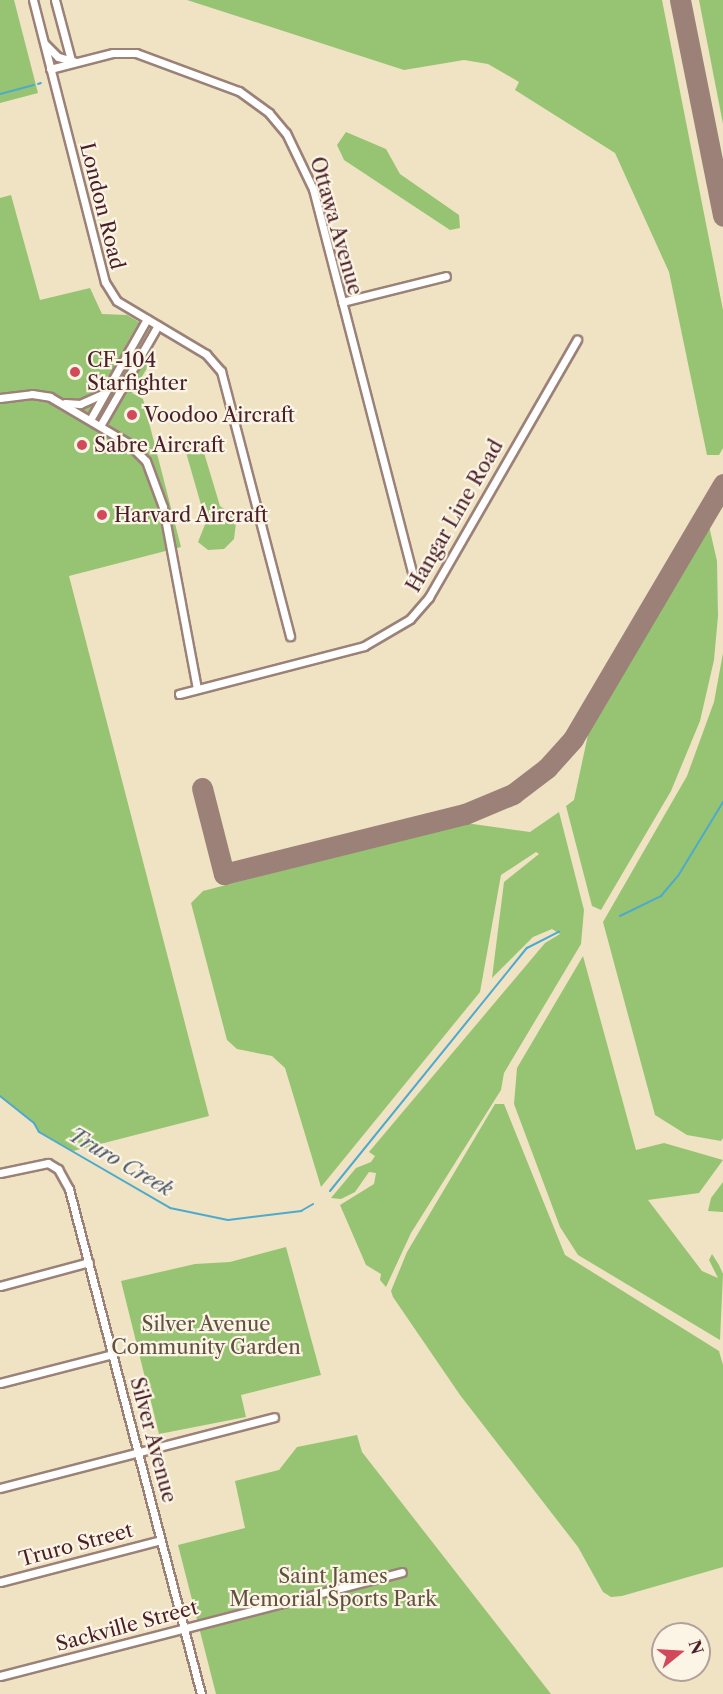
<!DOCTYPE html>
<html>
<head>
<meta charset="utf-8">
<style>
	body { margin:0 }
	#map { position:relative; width:723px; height:1694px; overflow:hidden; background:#efe3c4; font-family:"Libre Caslon Text",serif }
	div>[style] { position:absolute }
	.green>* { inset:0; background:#97c472 }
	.stream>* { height:2px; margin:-1px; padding:0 1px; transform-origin:1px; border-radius:1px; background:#4daacc }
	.taxiway>* { height:21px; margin:-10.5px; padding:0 10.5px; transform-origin:10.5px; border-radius:10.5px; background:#9c8178 }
	.roads { filter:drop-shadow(2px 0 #9c8178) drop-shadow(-2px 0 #9c8178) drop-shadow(0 2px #9c8178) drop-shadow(0 -2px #9c8178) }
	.minor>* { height:7px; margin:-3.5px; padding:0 3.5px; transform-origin:3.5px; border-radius:3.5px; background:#fff }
	.dots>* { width:16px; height:16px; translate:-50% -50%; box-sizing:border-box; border:3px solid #fcf5e5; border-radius:50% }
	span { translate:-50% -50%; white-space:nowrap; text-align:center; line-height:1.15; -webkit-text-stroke:4.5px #fcf5e5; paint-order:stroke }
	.street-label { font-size:20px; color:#4a1f2b }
	.poi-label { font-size:20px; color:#4a1f2b }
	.left { translate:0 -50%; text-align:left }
	.park-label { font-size:20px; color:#615140 }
	.water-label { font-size:21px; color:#4b576b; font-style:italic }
	.north { position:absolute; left:651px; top:1622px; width:60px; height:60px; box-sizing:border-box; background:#fcf5e5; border:2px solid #b59f9b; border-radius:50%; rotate:72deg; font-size:16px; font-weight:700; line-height:24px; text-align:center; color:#4a1f2b }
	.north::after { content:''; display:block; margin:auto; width:21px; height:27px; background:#d1495b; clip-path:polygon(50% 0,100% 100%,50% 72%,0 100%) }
</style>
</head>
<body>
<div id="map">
	<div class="green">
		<i style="clip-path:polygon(0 0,14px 0,38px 93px,0 103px)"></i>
		<i style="clip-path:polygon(187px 0,662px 0,723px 310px,723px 448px,719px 455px,707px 455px,669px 272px,615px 153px,515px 90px,519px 82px,488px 64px,464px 60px,404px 70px)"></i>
		<i style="clip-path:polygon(699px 0,723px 0,723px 124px)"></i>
		<i style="clip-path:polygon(346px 132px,386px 149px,400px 174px,459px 215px,460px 228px,450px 230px,344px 160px,337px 145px)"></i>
		<i style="clip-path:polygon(11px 195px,40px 300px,90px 288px,102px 314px,127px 315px,139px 322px,126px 345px,152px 360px,132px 393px,143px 399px,181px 547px,69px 576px,209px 1116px,73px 1151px,39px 1132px,33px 1123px,0 1096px,0 198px)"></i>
		<i style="clip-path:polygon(191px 440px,202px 446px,220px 506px,232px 514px,236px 523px,234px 539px,224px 549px,208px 550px,198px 542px,206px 522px,185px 449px)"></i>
		<i style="clip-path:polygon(709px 526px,717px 561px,718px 616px,714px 660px,700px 721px,671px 791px,601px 910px,592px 906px,566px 806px,574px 800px,589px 730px)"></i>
		<i style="clip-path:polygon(723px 653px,723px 1138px,721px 1141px,687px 1135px,655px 1115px,603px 922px,687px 776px,714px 702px)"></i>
		<i style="clip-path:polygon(559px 812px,584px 910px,581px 944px,504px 1073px,501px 1090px,411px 1233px,386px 1287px,380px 1280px,381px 1274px,366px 1265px,340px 1205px,374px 1184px,376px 1173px,369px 1172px,355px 1192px,341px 1199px,331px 1198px,356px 1168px,371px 1162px,375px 1156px,369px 1152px,545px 943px,560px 934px,552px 929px,533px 937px,492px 978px,504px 882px,539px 854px,536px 852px,501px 875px,480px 992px,321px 1187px,285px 1068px,272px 1056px,237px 1049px,227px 1040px,191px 903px,203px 891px,466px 823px,530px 832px)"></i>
		<i style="clip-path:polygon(583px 956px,636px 1150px,664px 1143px,723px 1160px,699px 1193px,648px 1200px,702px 1271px,718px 1278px,709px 1260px,712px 1254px,719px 1265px,723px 1274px,720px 1340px,578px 1255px,560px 1227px,514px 1104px,517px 1068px)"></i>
		<i style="clip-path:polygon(495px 1104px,504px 1104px,565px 1255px,719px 1351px,723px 1365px,723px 1567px,622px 1596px,611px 1597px,603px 1592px,578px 1547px,460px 1395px,393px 1297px,391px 1291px,407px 1252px)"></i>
		<i style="clip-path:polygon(723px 1182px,723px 1212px,708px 1211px,711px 1198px)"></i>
		<i style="clip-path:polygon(286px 1247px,321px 1375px,241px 1395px,246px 1417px,159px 1434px,121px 1281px,195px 1264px,230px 1262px)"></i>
		<i style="clip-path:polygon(357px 1435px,362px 1452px,551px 1694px,216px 1694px,178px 1545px,245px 1528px,235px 1481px,279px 1470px,297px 1447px)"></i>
	</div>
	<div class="stream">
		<i style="left:38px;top:84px;width:3px;rotate:-18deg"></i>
		<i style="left:0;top:94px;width:35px;rotate:-15deg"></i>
		<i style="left:620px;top:916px;width:46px;rotate:-26deg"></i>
		<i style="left:661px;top:896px;width:26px;rotate:-50deg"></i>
		<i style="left:678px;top:876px;width:87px;rotate:-58.7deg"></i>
		<i style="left:0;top:1096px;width:43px;rotate:38.5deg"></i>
		<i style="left:34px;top:1123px;width:10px;rotate:61deg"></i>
		<i style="left:39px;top:1132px;width:151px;rotate:30.1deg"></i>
		<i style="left:170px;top:1208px;width:59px;rotate:11.7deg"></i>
		<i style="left:228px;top:1220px;width:74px;rotate:-7deg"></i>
		<i style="left:301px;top:1211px;width:14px;rotate:-30deg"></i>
		<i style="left:330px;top:1191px;width:313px;rotate:-51deg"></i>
		<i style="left:527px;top:948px;width:36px;rotate:-27deg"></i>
	</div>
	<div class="taxiway">
		<i style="left:680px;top:0;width:220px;rotate:78.7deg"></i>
		<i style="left:202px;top:788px;width:89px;rotate:75.7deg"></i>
		<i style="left:224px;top:874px;width:248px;rotate:-14deg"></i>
		<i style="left:465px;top:814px;width:52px;rotate:-22.6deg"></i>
		<i style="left:513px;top:794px;width:43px;rotate:-37.4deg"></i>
		<i style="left:547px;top:768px;width:39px;rotate:-48deg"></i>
		<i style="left:573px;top:739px;width:296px;rotate:-59.5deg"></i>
	</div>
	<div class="roads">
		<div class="minor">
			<i style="left:33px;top:0;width:291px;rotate:75.7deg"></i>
			<i style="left:105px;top:282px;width:22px;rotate:58deg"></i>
			<i style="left:117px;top:301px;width:104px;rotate:30.8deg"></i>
			<i style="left:206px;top:354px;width:23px;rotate:49deg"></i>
			<i style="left:221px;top:371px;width:274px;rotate:75.4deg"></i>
			<i style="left:55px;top:0;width:62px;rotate:75.1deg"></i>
			<i style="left:45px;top:44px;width:18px;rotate:45deg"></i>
			<i style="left:58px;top:57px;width:16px;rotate:15deg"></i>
			<i style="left:50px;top:69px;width:65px;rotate:-14.3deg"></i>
			<i style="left:113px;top:53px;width:23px"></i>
			<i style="left:136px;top:53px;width:110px;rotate:20.3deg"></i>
			<i style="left:239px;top:91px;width:37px;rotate:36deg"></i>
			<i style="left:269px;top:113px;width:26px;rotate:50deg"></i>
			<i style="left:286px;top:133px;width:62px;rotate:64.3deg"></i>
			<i style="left:313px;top:189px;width:407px;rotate:75.5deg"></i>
			<i style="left:342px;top:302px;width:107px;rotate:-14deg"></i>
			<i style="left:0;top:398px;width:32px;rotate:-7deg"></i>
			<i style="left:32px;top:394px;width:18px;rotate:9deg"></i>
			<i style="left:50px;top:397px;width:91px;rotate:30.5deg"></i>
			<i style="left:128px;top:443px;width:25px;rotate:45deg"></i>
			<i style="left:146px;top:461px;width:49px;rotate:69.7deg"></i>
			<i style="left:163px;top:507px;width:185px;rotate:79.4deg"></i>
			<i style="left:65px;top:403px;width:15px;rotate:4deg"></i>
			<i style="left:80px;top:404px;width:24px;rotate:-24deg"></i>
			<i style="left:90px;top:420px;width:116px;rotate:-60.6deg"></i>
			<i style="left:100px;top:426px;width:116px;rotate:-60.1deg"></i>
			<i style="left:179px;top:694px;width:191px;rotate:-14.5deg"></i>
			<i style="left:364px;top:646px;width:53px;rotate:-30.4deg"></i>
			<i style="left:410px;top:619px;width:29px;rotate:-49deg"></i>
			<i style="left:429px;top:597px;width:297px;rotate:-60.1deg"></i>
			<i style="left:0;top:1173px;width:49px;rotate:-11.8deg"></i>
			<i style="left:48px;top:1163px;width:12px;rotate:31deg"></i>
			<i style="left:58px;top:1169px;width:23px;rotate:61deg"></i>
			<i style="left:69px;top:1189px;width:522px;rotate:75.35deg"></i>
			<i style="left:0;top:1286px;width:92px;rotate:-15.1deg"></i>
			<i style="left:0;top:1383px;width:117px;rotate:-14.4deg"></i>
			<i style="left:0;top:1488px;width:283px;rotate:-14.5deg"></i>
			<i style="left:0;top:1582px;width:166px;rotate:-14.6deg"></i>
			<i style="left:0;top:1676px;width:415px;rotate:-14.5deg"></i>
		</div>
	</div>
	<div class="dots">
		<i style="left:75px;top:372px;background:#d1495b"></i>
		<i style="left:132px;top:415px;background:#d1495b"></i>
		<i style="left:82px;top:445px;background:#d1495b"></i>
		<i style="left:102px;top:515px;background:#d1495b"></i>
	</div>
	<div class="street-label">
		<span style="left:102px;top:206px;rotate:76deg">London Road</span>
		<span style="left:336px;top:226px;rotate:74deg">Ottawa Avenue</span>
		<span style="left:455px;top:516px;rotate:-60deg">Hangar Line Road</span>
		<span style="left:153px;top:1440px;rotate:75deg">Silver Avenue</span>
		<span style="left:76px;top:1545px;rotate:-15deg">Truro Street</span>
		<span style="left:127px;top:1626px;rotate:-15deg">Sackville Street</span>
	</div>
	<div class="poi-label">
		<span class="left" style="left:87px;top:372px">CF-104<br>Starfighter</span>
		<span class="left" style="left:144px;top:415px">Voodoo Aircraft</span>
		<span class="left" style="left:94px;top:445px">Sabre Aircraft</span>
		<span class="left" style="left:114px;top:515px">Harvard Aircraft</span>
	</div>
	<div class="park-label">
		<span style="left:206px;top:1336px">Silver Avenue<br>Community Garden</span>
		<span style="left:333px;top:1588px">Saint James<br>Memorial Sports Park</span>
	</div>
	<div class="water-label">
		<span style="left:121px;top:1162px;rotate:30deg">Truro Creek</span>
	</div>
	<div class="north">N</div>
</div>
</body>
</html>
